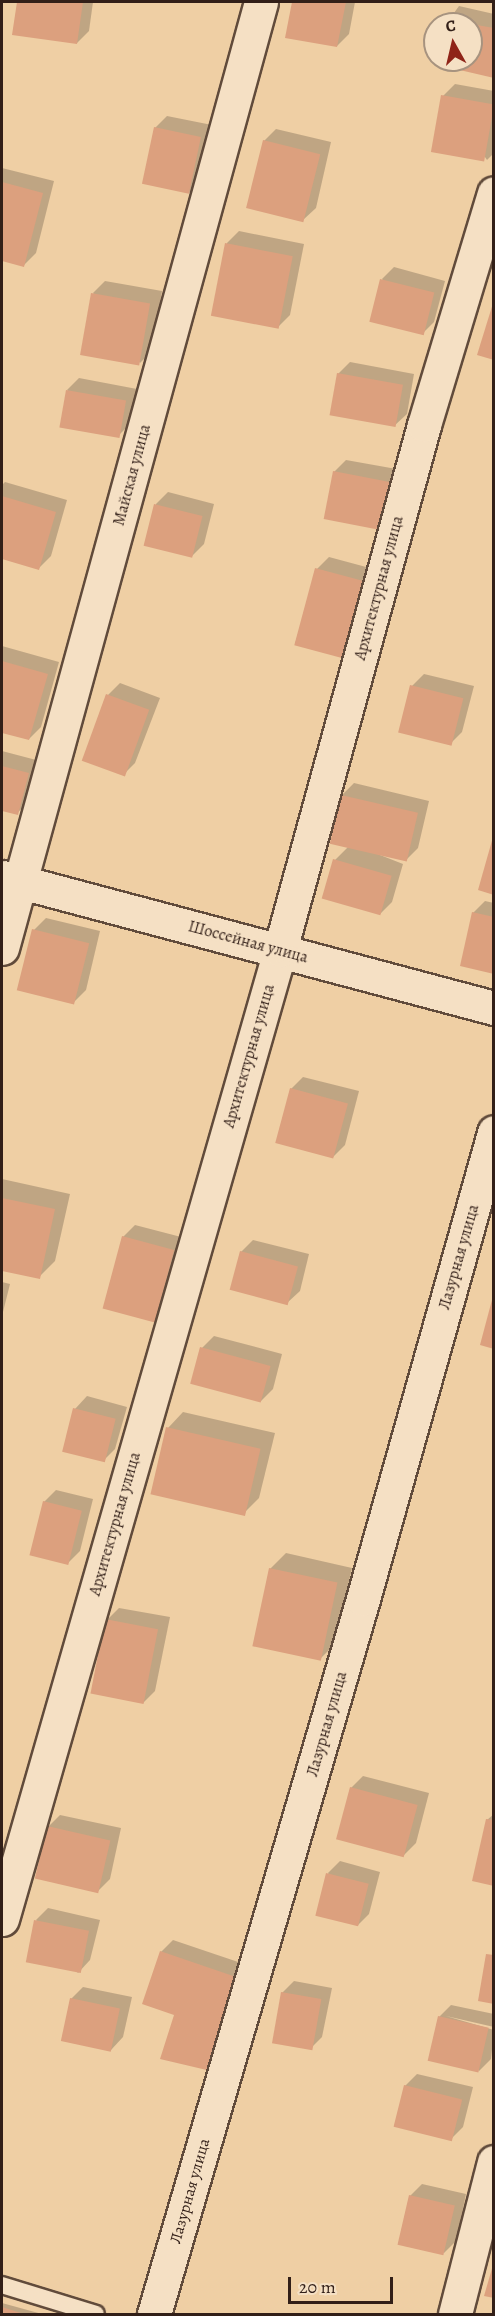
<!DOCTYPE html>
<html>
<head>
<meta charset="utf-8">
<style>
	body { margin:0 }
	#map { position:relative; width:495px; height:2316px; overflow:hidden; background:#efcfa4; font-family:Alegreya,serif }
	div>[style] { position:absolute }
	.shadow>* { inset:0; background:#0003 }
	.building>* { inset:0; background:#dca07e; transform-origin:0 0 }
	.roads { filter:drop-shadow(2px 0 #614b3b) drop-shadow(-2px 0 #614b3b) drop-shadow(0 2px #614b3b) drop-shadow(0 -2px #614b3b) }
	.lane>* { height:16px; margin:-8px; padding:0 8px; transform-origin:8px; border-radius:8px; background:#f5e0c4 }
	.street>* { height:33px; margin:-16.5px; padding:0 16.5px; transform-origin:16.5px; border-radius:16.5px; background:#f5e0c4 }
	span { translate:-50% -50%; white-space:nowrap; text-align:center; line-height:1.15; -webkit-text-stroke:6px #f5e0c4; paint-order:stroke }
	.street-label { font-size:16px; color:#321f18 }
	.frame { position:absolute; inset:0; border:3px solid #321f18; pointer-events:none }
	.north { position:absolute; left:423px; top:12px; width:60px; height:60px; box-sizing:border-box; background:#f5e0c4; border:2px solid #a7937f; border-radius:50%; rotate:352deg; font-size:16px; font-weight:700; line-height:24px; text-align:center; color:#321f18 }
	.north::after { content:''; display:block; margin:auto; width:21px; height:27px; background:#8f2418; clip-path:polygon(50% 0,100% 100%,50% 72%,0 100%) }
	.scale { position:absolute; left:288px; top:2277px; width:105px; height:27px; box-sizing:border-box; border:3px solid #321f18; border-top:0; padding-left:8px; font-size:18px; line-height:21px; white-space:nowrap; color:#321f18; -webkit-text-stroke:4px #f5e0c4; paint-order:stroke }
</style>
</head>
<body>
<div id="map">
	<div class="shadow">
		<i style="clip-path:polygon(19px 2px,93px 2px,89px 31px,77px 43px,14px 34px)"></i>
		<i style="clip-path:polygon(293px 2px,355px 2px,349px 34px,337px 46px,287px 37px)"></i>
		<i style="clip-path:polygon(459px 6px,494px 14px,494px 76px,437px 60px,471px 60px,471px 24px,446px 24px)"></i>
		<i style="clip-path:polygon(455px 84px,494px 91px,494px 153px,487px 160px,443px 96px)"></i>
		<i style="clip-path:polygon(167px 116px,212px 125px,201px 181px,189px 193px,155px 128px)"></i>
		<i style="clip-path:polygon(276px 129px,331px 142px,316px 208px,303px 220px,264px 141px)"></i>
		<i style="clip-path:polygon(2px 168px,54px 181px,36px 253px,24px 265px,2px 260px)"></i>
		<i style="clip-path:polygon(239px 231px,304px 244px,290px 315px,278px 327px,213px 315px,227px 243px)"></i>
		<i style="clip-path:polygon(394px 267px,445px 281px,434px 322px,422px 334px,382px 279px)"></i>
		<i style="clip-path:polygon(105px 281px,162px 291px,152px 351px,140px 363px,93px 293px)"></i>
		<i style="clip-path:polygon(350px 362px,414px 374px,407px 414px,394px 426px,338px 374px)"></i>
		<i style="clip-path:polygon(79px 378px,137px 389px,130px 424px,118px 436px,67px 390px)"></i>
		<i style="clip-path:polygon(346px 460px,402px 470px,382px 528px,334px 472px)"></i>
		<i style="clip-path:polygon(5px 482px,67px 500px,51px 556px,39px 568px,2px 557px,2px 485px)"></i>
		<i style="clip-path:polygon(168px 492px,214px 504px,204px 544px,192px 556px,145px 545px,156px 504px)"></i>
		<i style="clip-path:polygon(329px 557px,381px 571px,295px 644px,317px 569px)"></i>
		<i style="clip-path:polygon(2px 646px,59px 662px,41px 727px,29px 739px,2px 731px)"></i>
		<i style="clip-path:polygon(424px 674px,474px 686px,462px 732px,450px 744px,412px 686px)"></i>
		<i style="clip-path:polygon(120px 683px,160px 698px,135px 763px,123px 775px,108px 695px)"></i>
		<i style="clip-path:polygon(2px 751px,40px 761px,30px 801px,17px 813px,2px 809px)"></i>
		<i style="clip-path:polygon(354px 783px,429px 801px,418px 848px,406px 860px,375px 853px,403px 864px,392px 902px,380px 914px,335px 860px,348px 847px,342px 795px)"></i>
		<i style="clip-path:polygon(485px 901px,494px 903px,494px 972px,473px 913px)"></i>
		<i style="clip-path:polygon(46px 918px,100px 931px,86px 990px,74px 1002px,34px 930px)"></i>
		<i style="clip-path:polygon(303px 1077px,359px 1091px,345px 1145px,332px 1158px,291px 1089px)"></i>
		<i style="clip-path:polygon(2px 1179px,70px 1194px,55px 1261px,39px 1277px,2px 1269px)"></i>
		<i style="clip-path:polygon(135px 1225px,185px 1238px,166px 1309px,154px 1321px,123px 1237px)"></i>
		<i style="clip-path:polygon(253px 1240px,309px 1254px,300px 1291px,287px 1303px,241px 1252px)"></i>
		<i style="clip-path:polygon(2px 1282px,10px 1284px,2px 1316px)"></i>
		<i style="clip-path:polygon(214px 1336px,282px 1354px,273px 1389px,261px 1401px,202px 1348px)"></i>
		<i style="clip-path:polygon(87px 1396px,127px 1407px,115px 1449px,103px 1461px,75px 1409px)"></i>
		<i style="clip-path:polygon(183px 1412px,275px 1433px,259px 1498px,243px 1514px,168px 1428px)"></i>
		<i style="clip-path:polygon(56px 1490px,93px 1499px,80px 1551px,68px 1563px,44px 1502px)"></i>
		<i style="clip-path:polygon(286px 1553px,352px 1568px,335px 1644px,319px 1660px,270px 1569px)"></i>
		<i style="clip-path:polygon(119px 1608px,170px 1617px,155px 1691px,143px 1703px,107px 1620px)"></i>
		<i style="clip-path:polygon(363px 1776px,429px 1793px,416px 1843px,404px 1855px,351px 1788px)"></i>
		<i style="clip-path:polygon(494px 1814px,494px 1884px,487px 1820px)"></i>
		<i style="clip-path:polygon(60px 1815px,121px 1828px,110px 1879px,98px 1891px,48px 1827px)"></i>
		<i style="clip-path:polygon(340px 1861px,380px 1872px,369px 1914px,357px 1926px,328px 1873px)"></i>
		<i style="clip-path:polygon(48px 1908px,100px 1920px,90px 1960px,78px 1973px,36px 1920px)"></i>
		<i style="clip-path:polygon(173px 1940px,250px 1966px,210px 2070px,176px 2014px,161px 1952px)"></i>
		<i style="clip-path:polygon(294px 1981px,332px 1988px,322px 2037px,310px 2049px,282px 1993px)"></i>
		<i style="clip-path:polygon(83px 1987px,132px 1997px,123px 2037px,111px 2050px,71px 1999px)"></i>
		<i style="clip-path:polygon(451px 2005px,494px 2014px,494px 2027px,446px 2016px,494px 2030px,491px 2059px,479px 2071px,439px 2017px)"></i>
		<i style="clip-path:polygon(417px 2074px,473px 2087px,463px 2127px,451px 2139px,405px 2086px)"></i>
		<i style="clip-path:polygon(422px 2184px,466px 2194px,456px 2241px,444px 2253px,410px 2196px)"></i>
		<i style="clip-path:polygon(2px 2303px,42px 2314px,2px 2314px)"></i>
	</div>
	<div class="building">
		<i style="clip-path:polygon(17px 2px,83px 2px,77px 44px,12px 35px)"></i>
		<i style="clip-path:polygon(292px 2px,346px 2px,337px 47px,285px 38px)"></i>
		<i style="clip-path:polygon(446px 17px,471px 23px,471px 24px,444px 24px)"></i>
		<i style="clip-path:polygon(471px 24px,494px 28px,494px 78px,434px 64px,435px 60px,471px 60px)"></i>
		<i style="left:441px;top:95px;width:54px;height:58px;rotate:10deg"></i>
		<i style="left:154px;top:127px;width:48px;height:58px;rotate:12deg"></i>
		<i style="left:263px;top:140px;width:59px;height:70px;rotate:14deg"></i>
		<i style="clip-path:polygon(2px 182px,43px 193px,24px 267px,2px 261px)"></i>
		<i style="left:225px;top:243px;width:69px;height:74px;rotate:11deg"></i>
		<i style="left:380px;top:279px;width:56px;height:44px;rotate:14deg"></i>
		<i style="left:91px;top:293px;width:60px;height:63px;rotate:10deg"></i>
		<i style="clip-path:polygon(494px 300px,494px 360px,477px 355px)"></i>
		<i style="left:337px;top:373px;width:67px;height:43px;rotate:10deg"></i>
		<i style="left:66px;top:390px;width:61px;height:38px;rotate:10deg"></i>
		<i style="left:333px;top:471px;width:59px;height:49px;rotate:11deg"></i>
		<i style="clip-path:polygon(2px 496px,56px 512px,39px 570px,2px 559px)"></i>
		<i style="left:154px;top:504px;width:50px;height:43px;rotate:14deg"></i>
		<i style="left:315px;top:568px;width:57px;height:80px;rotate:15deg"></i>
		<i style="clip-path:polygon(2px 661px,48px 674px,29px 740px,2px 733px)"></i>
		<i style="left:410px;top:685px;width:55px;height:49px;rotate:14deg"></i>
		<i style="left:106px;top:694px;width:46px;height:71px;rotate:20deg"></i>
		<i style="clip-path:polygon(2px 766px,29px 773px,18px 815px,2px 811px)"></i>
		<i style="left:341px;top:795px;width:79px;height:50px;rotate:13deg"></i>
		<i style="clip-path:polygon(493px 837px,494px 837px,494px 895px,478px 890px)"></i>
		<i style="left:333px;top:859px;width:61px;height:41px;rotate:16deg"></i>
		<i style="clip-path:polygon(472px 912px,494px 917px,494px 974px,460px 966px)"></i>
		<i style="left:32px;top:929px;width:59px;height:63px;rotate:14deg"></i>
		<i style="left:290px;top:1088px;width:60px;height:57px;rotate:15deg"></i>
		<i style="clip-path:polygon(2px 1198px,55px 1209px,40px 1279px,2px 1271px)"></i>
		<i style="left:122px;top:1236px;width:54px;height:75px;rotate:15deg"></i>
		<i style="left:240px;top:1251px;width:60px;height:40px;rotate:15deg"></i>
		<i style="clip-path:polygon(493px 1296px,494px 1296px,494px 1349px,480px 1345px)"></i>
		<i style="left:200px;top:1347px;width:73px;height:38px;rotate:15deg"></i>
		<i style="left:73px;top:1408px;width:44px;height:45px;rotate:14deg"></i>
		<i style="left:166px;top:1427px;width:97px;height:69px;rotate:13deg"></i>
		<i style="left:43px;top:1501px;width:40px;height:56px;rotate:14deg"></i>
		<i style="left:269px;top:1568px;width:70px;height:80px;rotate:12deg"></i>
		<i style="left:105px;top:1619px;width:54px;height:76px;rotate:11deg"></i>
		<i style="left:350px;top:1787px;width:70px;height:54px;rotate:15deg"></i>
		<i style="clip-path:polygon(486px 1819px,494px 1820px,494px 1886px,472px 1881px)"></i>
		<i style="left:47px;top:1826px;width:65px;height:54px;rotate:13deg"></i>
		<i style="left:326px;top:1873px;width:44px;height:44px;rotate:14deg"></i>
		<i style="left:34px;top:1920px;width:56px;height:43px;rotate:11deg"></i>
		<i style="clip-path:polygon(160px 1951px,239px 1978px,211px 2071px,160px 2059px,174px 2015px,142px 2004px)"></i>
		<i style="clip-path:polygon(486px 1954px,494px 1955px,494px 2004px,478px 2001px)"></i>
		<i style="left:281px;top:1992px;width:41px;height:52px;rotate:10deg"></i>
		<i style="left:70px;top:1998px;width:51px;height:44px;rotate:12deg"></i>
		<i style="left:438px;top:2016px;width:52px;height:46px;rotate:13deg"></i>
		<i style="left:404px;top:2085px;width:60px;height:43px;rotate:14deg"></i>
		<i style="left:409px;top:2195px;width:47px;height:51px;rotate:13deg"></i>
		<i style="clip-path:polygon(493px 2265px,494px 2265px,494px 2298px,484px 2296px)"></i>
		<i style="clip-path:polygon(2px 2307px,24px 2314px,2px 2314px)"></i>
	</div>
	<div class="roads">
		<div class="lane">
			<i style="left:2px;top:2285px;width:98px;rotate:17.1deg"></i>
		</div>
		<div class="street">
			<i style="left:2px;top:877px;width:509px;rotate:14.91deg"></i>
			<i style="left:2px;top:948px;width:981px;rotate:-74.69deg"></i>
			<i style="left:2px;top:1919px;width:1008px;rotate:-73.99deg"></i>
			<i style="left:280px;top:950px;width:544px;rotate:-74.66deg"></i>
			<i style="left:424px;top:425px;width:242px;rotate:-73.2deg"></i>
			<i style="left:154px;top:2314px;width:745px;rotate:-73.71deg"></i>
			<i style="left:363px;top:1599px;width:485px;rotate:-74.3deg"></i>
			<i style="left:455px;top:2314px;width:157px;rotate:-75.6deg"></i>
		</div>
	</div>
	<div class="street-label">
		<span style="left:132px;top:475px;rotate:-75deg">Майская улица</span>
		<span style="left:379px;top:588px;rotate:-75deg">Архитектурная улица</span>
		<span style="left:248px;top:942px;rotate:15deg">Шоссейная улица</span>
		<span style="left:249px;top:1056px;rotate:-74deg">Архитектурная улица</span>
		<span style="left:459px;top:1257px;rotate:-74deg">Лазурная улица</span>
		<span style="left:115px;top:1524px;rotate:-74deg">Архитектурная улица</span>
		<span style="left:327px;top:1724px;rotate:-74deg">Лазурная улица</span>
		<span style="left:190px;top:2191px;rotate:-74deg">Лазурная улица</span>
	</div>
	<div class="frame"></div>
	<div class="north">С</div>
	<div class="scale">20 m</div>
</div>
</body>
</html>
